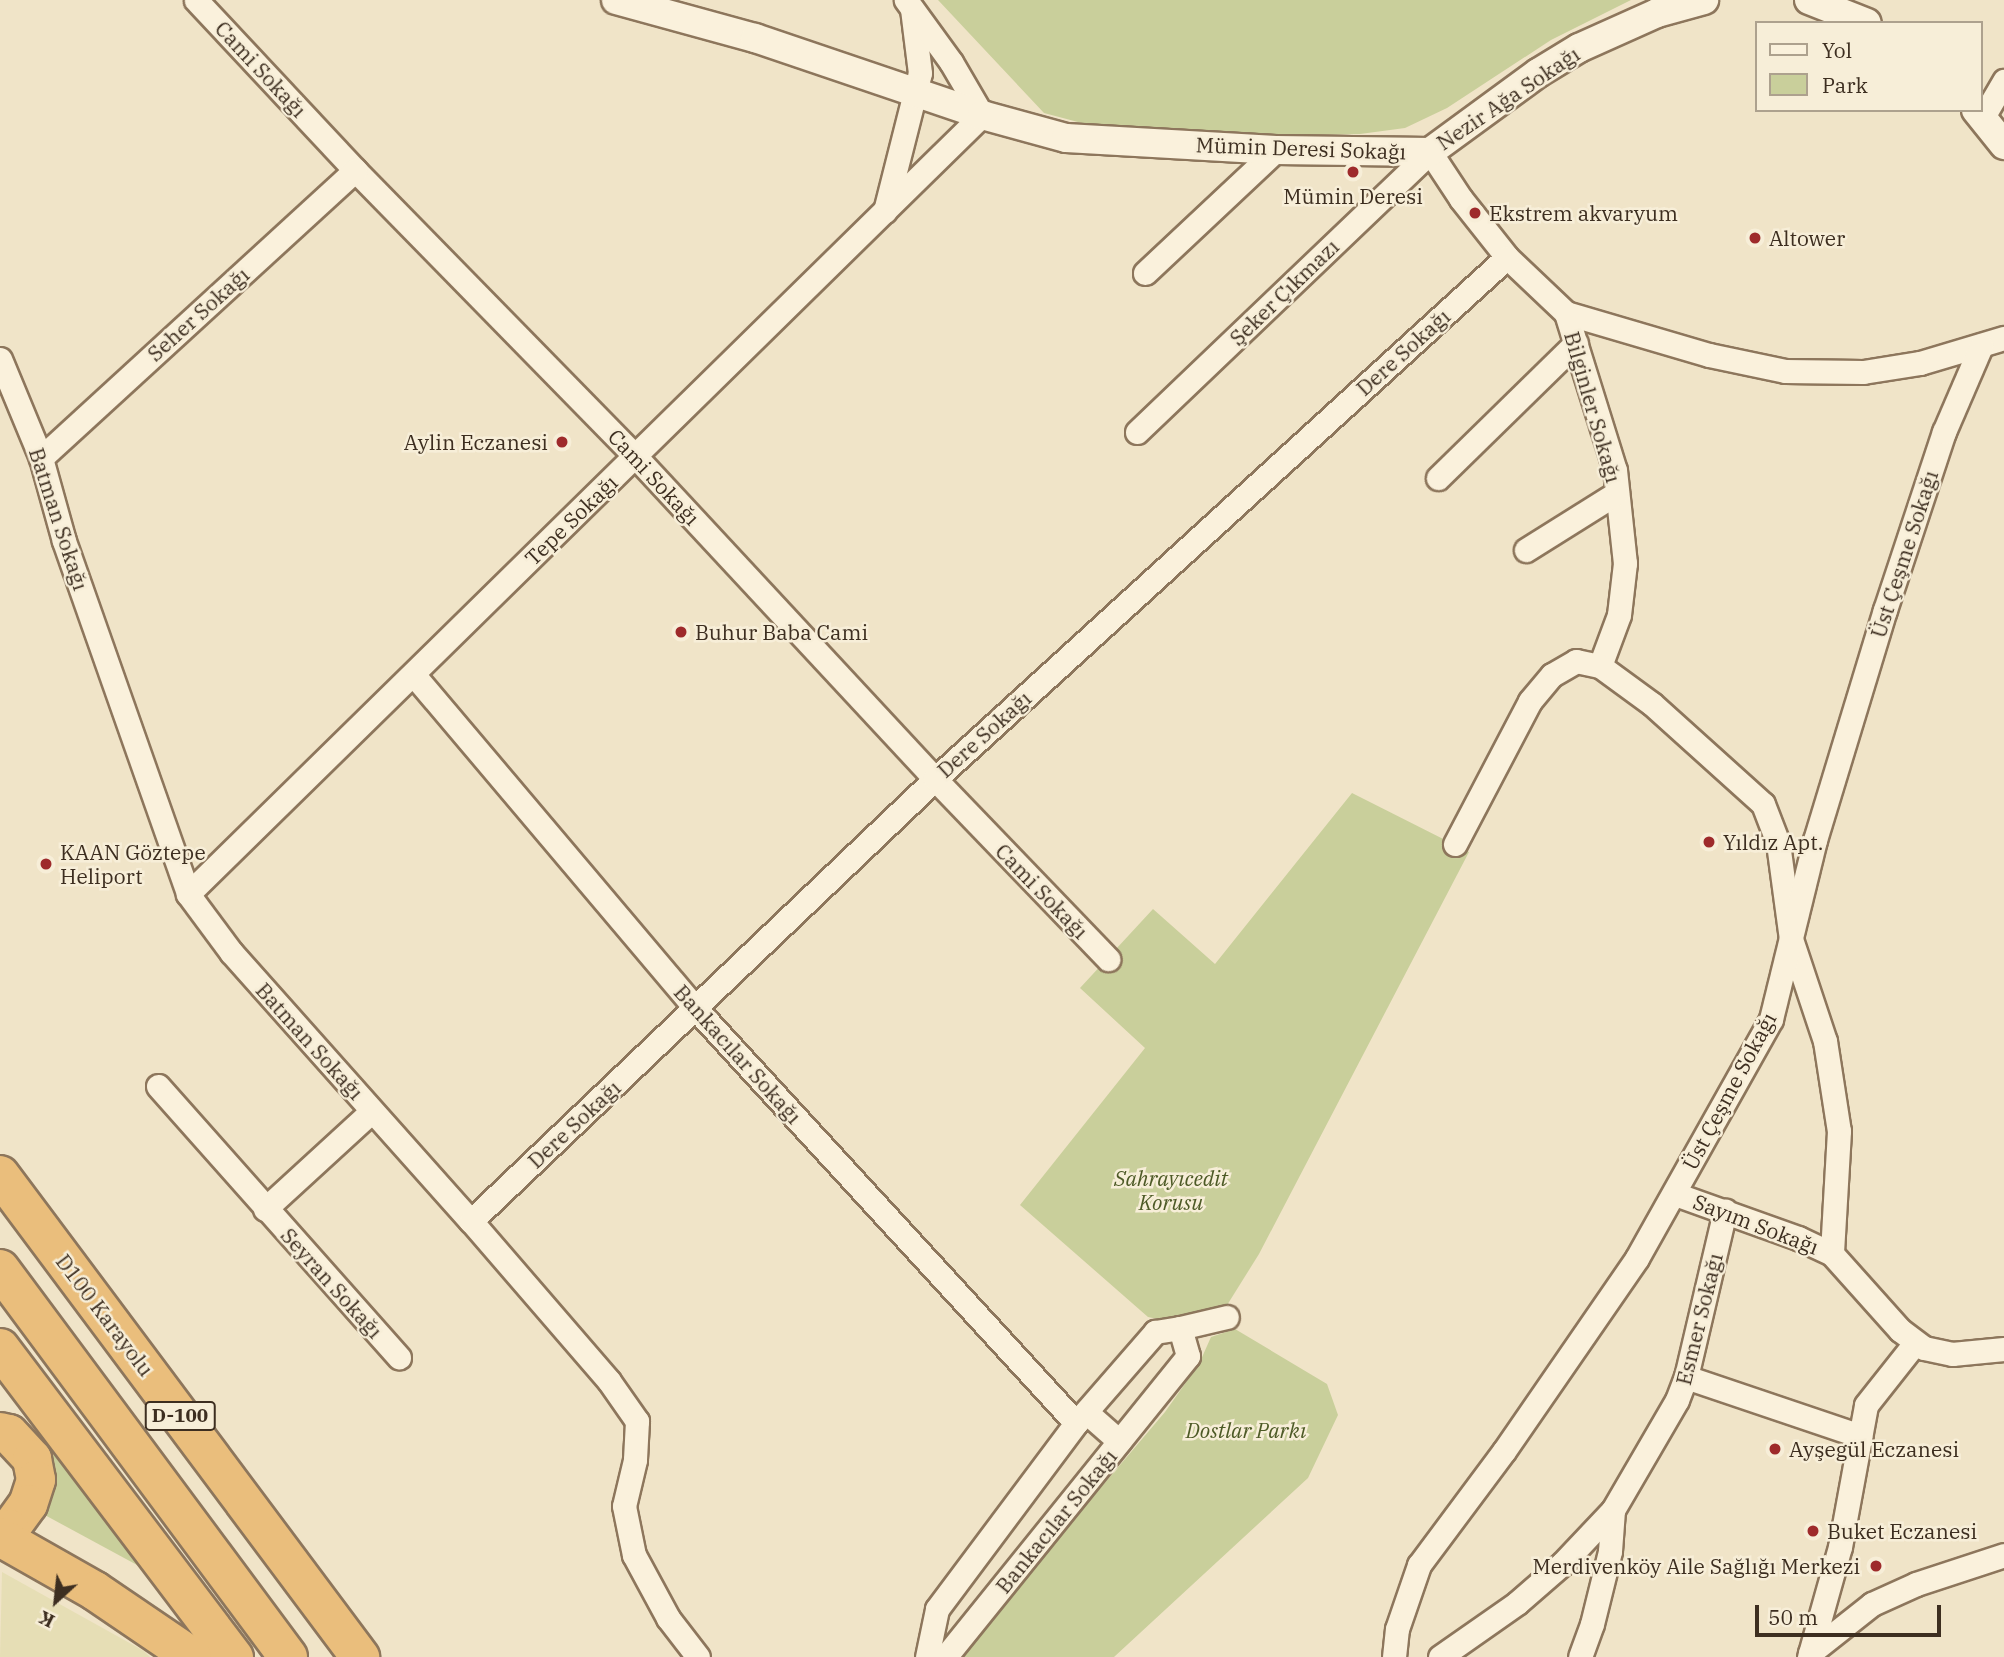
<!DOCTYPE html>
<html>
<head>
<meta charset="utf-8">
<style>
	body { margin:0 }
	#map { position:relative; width:2004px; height:1657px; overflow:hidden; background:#f0e4c8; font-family:"IBM Plex Serif",serif }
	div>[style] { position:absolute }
	.farmland>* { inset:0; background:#e6deb5 }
	.green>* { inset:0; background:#c9cf9b }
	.roads { filter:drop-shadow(2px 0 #8d765c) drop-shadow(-2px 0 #8d765c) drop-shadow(0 2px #8d765c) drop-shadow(0 -2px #8d765c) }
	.minor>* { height:23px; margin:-11.5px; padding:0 11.5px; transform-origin:11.5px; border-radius:11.5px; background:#faf1dc }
	.tertiary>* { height:28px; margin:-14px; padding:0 14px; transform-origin:14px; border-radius:14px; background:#faf1dc }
	.trunk>* { height:38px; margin:-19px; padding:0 19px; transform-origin:19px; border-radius:19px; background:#eabe7c }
	.dots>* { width:19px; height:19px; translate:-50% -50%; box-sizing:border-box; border:4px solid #f7eed8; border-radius:50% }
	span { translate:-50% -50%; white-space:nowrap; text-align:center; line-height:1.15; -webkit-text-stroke:5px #f7eed8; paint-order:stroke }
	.shield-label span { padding:2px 5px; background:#f7eed8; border:2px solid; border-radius:5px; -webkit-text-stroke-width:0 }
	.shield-label { font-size:19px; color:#3d2e20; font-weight:700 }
	.street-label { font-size:21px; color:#3d2e20 }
	.poi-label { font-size:21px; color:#3d2e20 }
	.left { translate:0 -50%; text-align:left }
	.right { translate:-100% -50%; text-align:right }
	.park-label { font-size:21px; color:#4d5a26; font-style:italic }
	.legend { position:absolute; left:1755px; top:21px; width:228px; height:91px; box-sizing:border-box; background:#f7eed8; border:2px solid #ada18e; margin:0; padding:9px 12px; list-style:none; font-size:21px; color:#3d2e20 }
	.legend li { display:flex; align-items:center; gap:14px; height:35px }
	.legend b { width:35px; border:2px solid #ada18e }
	.north { position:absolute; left:21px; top:1566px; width:70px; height:70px; -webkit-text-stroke:5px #f7eed8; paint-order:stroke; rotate:207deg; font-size:19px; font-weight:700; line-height:28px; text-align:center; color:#3d2e20 }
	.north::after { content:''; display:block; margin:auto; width:24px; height:32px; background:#3d2e20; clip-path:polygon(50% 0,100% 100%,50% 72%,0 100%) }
	.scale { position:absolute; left:1755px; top:1605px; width:186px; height:32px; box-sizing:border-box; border:4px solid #3d2e20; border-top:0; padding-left:9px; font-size:21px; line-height:24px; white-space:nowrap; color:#3d2e20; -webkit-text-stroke:5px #f7eed8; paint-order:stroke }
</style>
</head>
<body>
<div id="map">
	<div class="farmland">
		<i style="clip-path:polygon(2px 1572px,144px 1651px,150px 1657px,0 1657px)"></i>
	</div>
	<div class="green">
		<i style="clip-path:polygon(938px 0,1631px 0,1551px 40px,1447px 108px,1405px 128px,1360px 134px,1256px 136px,1093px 126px,1044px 113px)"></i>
		<i style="clip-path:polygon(1352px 793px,1469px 852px,1259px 1254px,1224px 1310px,1167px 1321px,1148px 1317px,1020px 1205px,1145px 1048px,1080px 988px,1153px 909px,1215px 964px)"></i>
		<i style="clip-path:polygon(1235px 1329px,1327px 1384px,1338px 1415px,1308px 1478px,1114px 1657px,957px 1657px,1165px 1412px,1199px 1364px,1211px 1337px)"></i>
		<i style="clip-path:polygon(53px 1454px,150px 1572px,30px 1507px)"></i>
	</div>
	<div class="roads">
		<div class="minor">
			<i style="left:196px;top:0;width:233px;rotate:46.9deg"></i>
			<i style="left:355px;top:170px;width:400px;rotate:45.6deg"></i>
			<i style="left:635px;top:456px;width:441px;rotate:47.1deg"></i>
			<i style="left:935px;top:779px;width:250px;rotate:46.1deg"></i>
			<i style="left:1983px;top:117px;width:42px;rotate:-59.7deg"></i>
			<i style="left:885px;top:211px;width:142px;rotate:-75.8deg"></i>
			<i style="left:920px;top:73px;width:64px;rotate:-97.1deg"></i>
			<i style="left:1145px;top:273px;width:180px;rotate:-43.2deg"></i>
			<i style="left:1566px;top:313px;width:164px;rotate:72.7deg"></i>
			<i style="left:1615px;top:470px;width:94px;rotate:83.9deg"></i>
			<i style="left:1625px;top:563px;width:52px;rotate:96.6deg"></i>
			<i style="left:1619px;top:615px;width:54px;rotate:110.4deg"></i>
			<i style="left:1600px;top:666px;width:64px;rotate:36.2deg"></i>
			<i style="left:1652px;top:704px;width:149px;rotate:42deg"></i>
			<i style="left:1763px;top:804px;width:42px;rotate:69deg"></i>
			<i style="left:1778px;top:843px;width:97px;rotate:82.3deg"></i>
			<i style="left:1791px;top:939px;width:108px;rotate:71.6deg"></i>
			<i style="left:1825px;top:1041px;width:91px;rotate:81.2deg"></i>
			<i style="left:1839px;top:1131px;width:123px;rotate:93.3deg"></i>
			<i style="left:0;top:359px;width:107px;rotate:67.5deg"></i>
			<i style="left:41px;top:458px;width:86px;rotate:74.5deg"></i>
			<i style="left:64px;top:541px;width:374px;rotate:70.6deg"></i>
			<i style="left:188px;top:894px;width:72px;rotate:53.4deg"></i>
			<i style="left:231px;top:952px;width:361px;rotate:48.3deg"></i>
			<i style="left:471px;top:1221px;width:211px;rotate:49.2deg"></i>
			<i style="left:609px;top:1381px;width:49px;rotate:55deg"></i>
			<i style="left:637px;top:1421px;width:39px;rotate:93deg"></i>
			<i style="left:635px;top:1460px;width:47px;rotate:103.4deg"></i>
			<i style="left:624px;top:1506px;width:50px;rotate:78.5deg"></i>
			<i style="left:634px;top:1555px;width:72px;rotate:61.6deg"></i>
			<i style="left:668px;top:1618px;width:49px;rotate:52.4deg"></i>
			<i style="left:1137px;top:432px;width:405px;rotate:-43.7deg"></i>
			<i style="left:1430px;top:152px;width:56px;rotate:56.6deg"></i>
			<i style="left:1461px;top:199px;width:74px;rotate:51.6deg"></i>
			<i style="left:1507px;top:257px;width:81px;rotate:43.5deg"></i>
			<i style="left:1566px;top:313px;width:149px;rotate:16.4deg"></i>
			<i style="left:1709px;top:355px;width:78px;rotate:11.9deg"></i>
			<i style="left:1785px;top:371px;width:78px;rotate:0.7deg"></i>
			<i style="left:1863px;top:372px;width:58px;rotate:-9deg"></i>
			<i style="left:1920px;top:363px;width:88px;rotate:-16.6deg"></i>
			<i style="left:41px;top:458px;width:426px;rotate:-42.5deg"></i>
			<i style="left:1438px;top:478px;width:193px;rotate:-44.4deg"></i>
			<i style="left:1526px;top:550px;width:107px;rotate:-32.1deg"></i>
			<i style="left:413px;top:674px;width:439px;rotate:49.8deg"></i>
			<i style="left:696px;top:1009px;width:562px;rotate:47.45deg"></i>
			<i style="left:1455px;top:844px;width:161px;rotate:-62.3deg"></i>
			<i style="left:1530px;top:701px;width:34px;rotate:-50deg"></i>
			<i style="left:1552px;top:675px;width:28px;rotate:-30deg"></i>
			<i style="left:1576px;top:661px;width:25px;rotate:12deg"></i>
			<i style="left:188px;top:894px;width:1112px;rotate:-44.45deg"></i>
			<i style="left:982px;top:115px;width:61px;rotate:-120.3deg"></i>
			<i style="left:951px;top:62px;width:77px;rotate:-126deg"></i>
			<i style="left:158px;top:1086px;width:363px;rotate:48.4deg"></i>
			<i style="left:1675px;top:1194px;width:131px;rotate:19.7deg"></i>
			<i style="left:1798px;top:1238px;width:38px;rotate:25deg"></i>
			<i style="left:1832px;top:1254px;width:102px;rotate:48.2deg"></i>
			<i style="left:1900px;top:1330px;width:30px;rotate:37deg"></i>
			<i style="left:1924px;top:1348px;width:29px;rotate:12deg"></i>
			<i style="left:1952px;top:1354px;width:52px;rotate:-5.5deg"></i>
			<i style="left:265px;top:1209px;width:145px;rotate:-42.5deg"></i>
			<i style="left:471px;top:1221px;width:641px;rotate:-43.61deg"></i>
			<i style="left:935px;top:779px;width:774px;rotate:-42.38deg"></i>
			<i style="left:1180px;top:1328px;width:48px;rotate:-13.2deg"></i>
			<i style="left:1686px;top:1377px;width:184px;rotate:18.7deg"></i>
			<i style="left:1086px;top:1412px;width:44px;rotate:41.3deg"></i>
			<i style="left:1810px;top:1653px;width:79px;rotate:-38.3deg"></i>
			<i style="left:1872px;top:1604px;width:48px;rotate:-24.4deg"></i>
			<i style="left:1916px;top:1584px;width:93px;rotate:-18.2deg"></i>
			<i style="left:927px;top:1657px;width:49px;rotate:-78.2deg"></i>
			<i style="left:937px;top:1609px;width:232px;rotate:-53.2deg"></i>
			<i style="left:1076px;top:1423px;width:121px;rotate:-49deg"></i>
			<i style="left:1155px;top:1332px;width:25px;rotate:-9deg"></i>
			<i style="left:1180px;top:1328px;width:29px;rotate:74deg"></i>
			<i style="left:1188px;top:1356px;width:387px;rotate:128.9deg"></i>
			<i style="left:1394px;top:1657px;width:28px;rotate:-84deg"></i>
			<i style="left:1397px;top:1629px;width:68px;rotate:-71deg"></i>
			<i style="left:1419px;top:1565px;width:142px;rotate:-53.3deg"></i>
			<i style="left:1504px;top:1451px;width:234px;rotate:-55.4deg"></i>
			<i style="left:1637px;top:1258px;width:274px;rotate:-60.7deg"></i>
			<i style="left:1771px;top:1019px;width:184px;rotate:-76.2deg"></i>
			<i style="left:1815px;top:840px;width:240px;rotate:-73.1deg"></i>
			<i style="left:1885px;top:610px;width:188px;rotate:-71.7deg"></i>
			<i style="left:1944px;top:432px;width:94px;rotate:-66.7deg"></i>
			<i style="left:1440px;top:1657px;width:94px;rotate:-35deg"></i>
			<i style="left:1517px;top:1603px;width:61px;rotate:-41deg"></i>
			<i style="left:1563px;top:1563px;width:73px;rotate:-46.7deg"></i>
			<i style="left:1580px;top:1657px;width:35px;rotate:-70deg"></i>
			<i style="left:1592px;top:1624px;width:75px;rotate:-76.1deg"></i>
			<i style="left:1610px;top:1551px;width:41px;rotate:-85.8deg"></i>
			<i style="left:1613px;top:1510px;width:127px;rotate:-59.8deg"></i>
			<i style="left:1677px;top:1400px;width:25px;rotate:-69deg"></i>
			<i style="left:1686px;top:1377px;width:171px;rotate:-76.8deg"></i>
			<i style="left:1809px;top:1657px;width:114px;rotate:-74.3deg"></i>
			<i style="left:1840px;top:1547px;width:144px;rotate:-79.6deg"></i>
			<i style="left:1866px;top:1405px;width:79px;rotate:-51.7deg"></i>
		</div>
		<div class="tertiary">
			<i style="left:616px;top:0;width:144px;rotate:15.3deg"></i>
			<i style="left:755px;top:38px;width:240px;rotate:18.7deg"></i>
			<i style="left:982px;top:115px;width:87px;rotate:15.3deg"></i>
			<i style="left:1066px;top:138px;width:210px;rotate:3.3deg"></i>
			<i style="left:1276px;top:150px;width:154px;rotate:0.7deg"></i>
			<i style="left:1430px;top:152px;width:134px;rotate:-36.2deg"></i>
			<i style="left:1538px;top:73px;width:48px;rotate:-31.4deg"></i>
			<i style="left:1579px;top:48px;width:85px;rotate:-24.2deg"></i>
			<i style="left:1657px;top:13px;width:49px;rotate:-15.5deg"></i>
			<i style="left:1809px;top:0;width:62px;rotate:21.6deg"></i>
			<i style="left:1976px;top:110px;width:45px;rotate:51.3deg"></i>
		</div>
		<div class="trunk">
			<i style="left:0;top:1175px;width:602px;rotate:53.24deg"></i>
			<i style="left:0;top:1269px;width:483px;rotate:53.4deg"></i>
			<i style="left:0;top:1348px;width:388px;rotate:52.9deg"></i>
			<i style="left:0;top:1432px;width:9px;rotate:13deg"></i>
			<i style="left:9px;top:1434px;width:34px;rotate:47deg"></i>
			<i style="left:32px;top:1459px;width:21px;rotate:79deg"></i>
			<i style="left:36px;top:1480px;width:25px;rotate:108deg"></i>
			<i style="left:28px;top:1504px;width:31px;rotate:126deg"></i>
			<i style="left:10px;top:1529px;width:10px;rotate:174deg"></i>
			<i style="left:0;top:1537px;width:109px;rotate:29.6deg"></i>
			<i style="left:95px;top:1591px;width:117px;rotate:34.2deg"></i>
		</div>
	</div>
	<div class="dots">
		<i style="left:1353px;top:172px;background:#9e2a2b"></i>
		<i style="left:1475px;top:213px;background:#9e2a2b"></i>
		<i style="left:1755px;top:238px;background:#9e2a2b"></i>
		<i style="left:562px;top:442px;background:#9e2a2b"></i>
		<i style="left:681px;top:632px;background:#9e2a2b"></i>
		<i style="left:1709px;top:842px;background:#9e2a2b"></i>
		<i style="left:46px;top:864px;background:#9e2a2b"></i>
		<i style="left:1775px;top:1449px;background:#9e2a2b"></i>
		<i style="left:1813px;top:1531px;background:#9e2a2b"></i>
		<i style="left:1876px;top:1566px;background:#9e2a2b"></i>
	</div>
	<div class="shield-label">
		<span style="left:180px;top:1416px">D-100</span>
	</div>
	<div class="street-label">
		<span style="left:261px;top:69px;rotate:47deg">Cami Sokağı</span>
		<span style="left:1508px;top:98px;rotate:-34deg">Nezir Ağa Sokağı</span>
		<span style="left:1301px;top:148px;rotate:2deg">Mümin Deresi Sokağı</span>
		<span style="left:1284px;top:292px;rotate:-44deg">Şeker Çıkmazı</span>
		<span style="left:198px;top:314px;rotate:-42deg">Seher Sokağı</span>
		<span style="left:1403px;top:352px;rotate:-42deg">Dere Sokağı</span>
		<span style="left:1593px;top:407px;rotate:74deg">Bilginler Sokağı</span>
		<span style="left:654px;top:477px;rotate:47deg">Cami Sokağı</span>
		<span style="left:59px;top:519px;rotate:72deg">Batman Sokağı</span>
		<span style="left:571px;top:520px;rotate:-44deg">Tepe Sokağı</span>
		<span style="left:1904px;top:554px;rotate:-72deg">Üst Çeşme Sokağı</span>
		<span style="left:984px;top:734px;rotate:-42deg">Dere Sokağı</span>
		<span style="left:1042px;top:891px;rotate:46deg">Cami Sokağı</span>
		<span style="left:310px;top:1041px;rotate:48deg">Batman Sokağı</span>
		<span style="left:738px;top:1054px;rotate:48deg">Bankacılar Sokağı</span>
		<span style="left:1729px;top:1091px;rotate:-62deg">Üst Çeşme Sokağı</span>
		<span style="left:574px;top:1124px;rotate:-43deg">Dere Sokağı</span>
		<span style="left:1756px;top:1224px;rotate:21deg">Sayım Sokağı</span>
		<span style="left:332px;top:1283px;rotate:48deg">Seyran Sokağı</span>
		<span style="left:105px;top:1315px;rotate:53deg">D100 Karayolu</span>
		<span style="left:1699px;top:1319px;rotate:-76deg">Esmer Sokağı</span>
		<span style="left:1056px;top:1521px;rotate:-51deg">Bankacılar Sokağı</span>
	</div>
	<div class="poi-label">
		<span style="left:1353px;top:196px">Mümin Deresi</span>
		<span class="left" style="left:1489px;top:213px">Ekstrem akvaryum</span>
		<span class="left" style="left:1769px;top:238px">Altower</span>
		<span class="right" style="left:548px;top:442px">Aylin Eczanesi</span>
		<span class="left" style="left:695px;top:632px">Buhur Baba Cami</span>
		<span class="left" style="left:1723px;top:842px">Yıldız Apt.</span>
		<span class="left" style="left:60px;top:864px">KAAN Göztepe<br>Heliport</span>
		<span class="left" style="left:1789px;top:1449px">Ayşegül Eczanesi</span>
		<span class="left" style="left:1827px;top:1531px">Buket Eczanesi</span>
		<span class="right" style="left:1860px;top:1566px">Merdivenköy Aile Sağlığı Merkezi</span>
	</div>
	<div class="park-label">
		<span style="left:1171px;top:1190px">Sahrayıcedit<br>Korusu</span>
		<span style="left:1246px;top:1430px">Dostlar Parkı</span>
	</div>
	<ul class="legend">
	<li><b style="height:9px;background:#faf1dc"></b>Yol</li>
	<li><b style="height:19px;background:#c9cf9b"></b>Park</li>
	</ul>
	<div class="north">K</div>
	<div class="scale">50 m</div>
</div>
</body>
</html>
